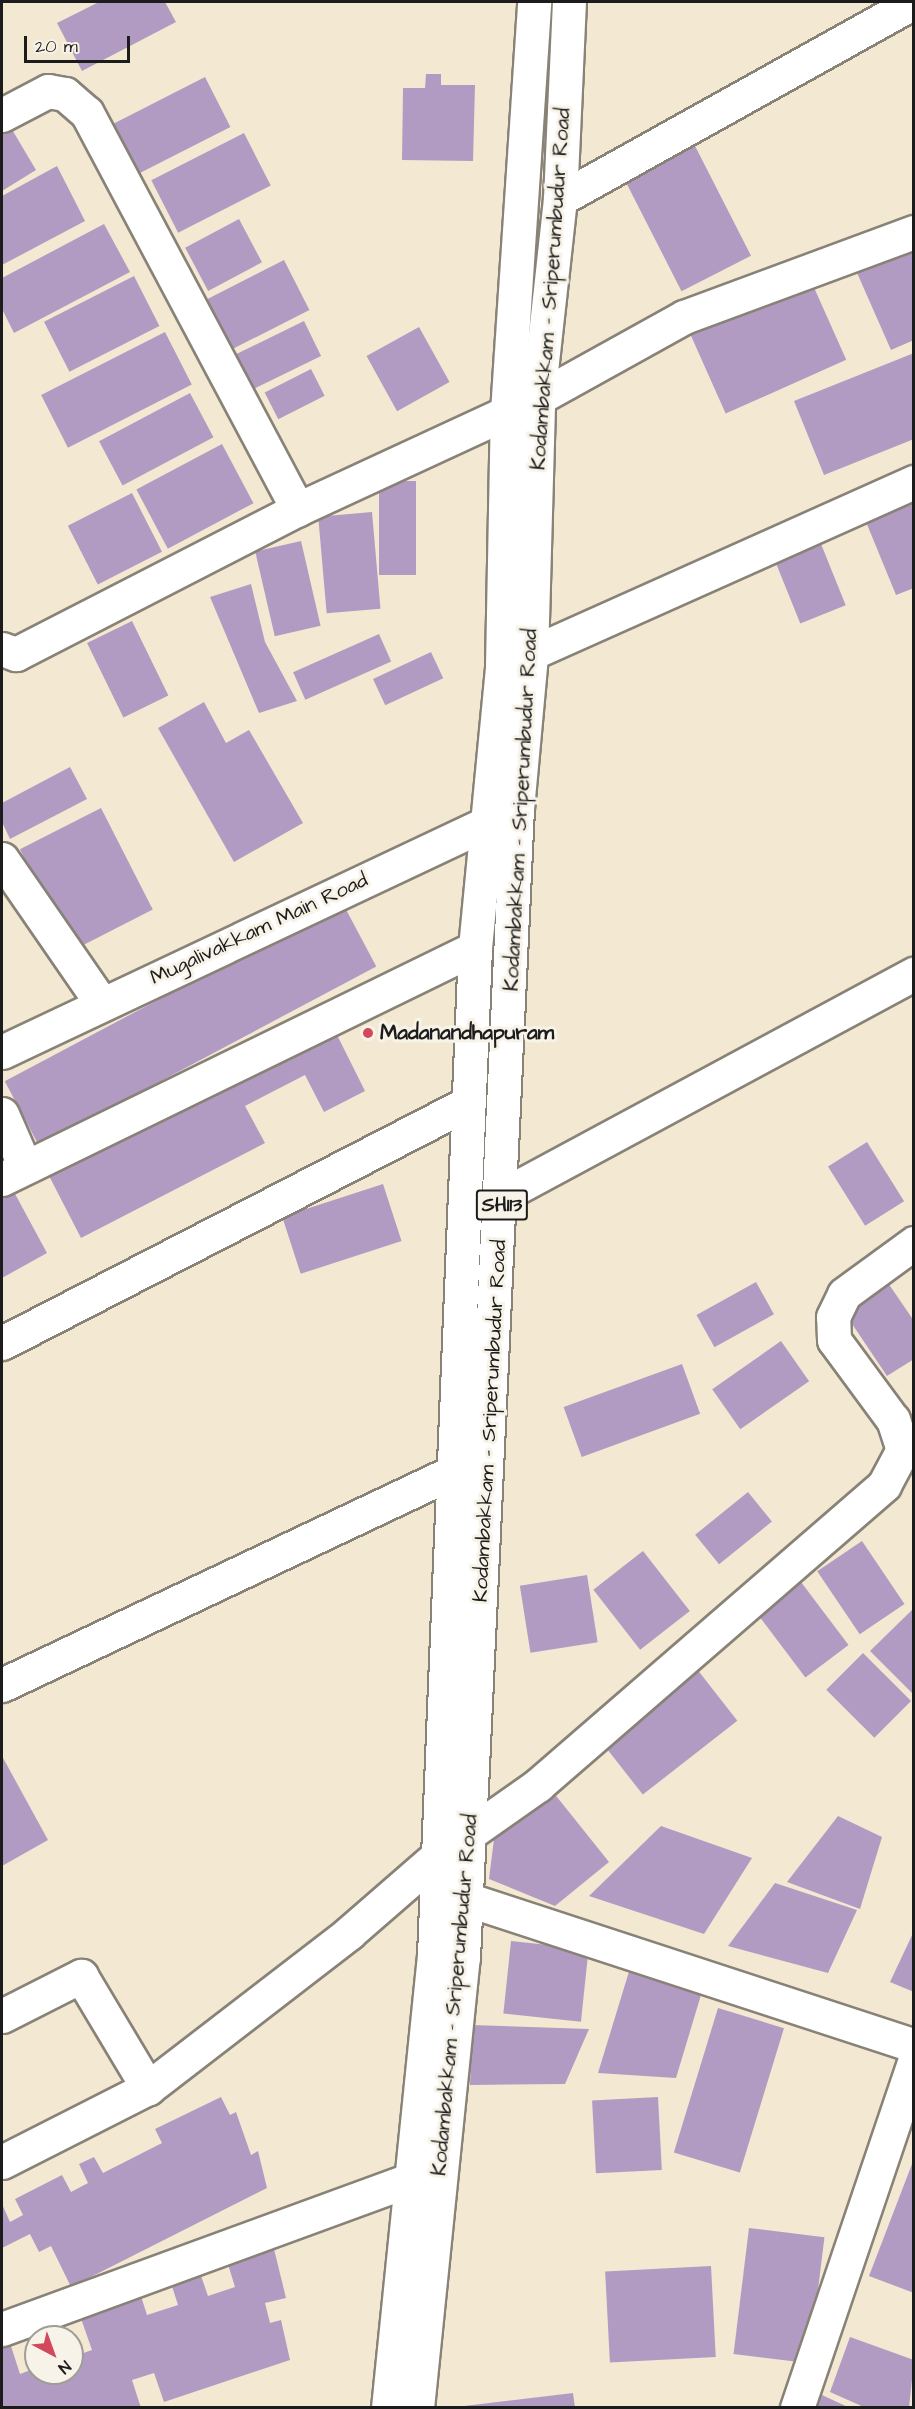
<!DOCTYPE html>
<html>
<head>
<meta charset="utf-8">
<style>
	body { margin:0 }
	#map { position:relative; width:915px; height:2409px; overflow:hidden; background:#f3e8d2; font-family:"Architects Daughter",sans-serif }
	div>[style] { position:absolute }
	.building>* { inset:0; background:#b29bc3; transform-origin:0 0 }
	.roads { filter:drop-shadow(2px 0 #888277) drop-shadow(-2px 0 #888277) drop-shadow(0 2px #888277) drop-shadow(0 -2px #888277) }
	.minor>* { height:33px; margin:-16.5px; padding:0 16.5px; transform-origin:16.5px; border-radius:16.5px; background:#fff }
	.major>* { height:33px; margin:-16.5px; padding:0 16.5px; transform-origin:16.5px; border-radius:16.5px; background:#fff }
	.dots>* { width:16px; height:16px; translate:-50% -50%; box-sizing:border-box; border:3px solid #f7f3e8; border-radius:50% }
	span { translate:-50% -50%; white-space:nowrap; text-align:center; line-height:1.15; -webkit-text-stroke:6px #f7f3e8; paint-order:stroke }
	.shield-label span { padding:2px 4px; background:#f7f3e8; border:2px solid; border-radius:4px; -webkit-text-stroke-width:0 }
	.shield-label { font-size:20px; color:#1c1c1c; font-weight:700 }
	.street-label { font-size:21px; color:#1c1c1c }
	.poi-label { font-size:21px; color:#1c1c1c; font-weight:700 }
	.left { translate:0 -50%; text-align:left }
	.frame { position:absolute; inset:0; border:3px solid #1c1c1c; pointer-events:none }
	.north { position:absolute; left:24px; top:2325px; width:60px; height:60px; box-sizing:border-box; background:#f7f3e8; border:2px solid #9f9d96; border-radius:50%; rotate:139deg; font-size:16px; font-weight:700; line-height:24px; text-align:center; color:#1c1c1c }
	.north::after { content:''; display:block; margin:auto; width:21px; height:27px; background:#d1495b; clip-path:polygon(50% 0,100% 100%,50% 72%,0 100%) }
	.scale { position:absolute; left:24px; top:36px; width:106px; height:27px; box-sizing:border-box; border:3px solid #1c1c1c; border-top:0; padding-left:8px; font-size:18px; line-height:21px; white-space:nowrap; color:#1c1c1c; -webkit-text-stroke:4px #f7f3e8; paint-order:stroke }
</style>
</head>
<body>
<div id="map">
	<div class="building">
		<i style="clip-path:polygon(99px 2px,165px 2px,176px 22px,82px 71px,57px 23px)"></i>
		<i style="clip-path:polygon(426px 74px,441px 74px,441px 85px,475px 85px,473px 161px,402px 160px,403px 88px,425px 88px)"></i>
		<i style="left:205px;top:77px;width:56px;height:111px;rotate:63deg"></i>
		<i style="clip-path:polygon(4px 116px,36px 170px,2px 191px,2px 118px)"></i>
		<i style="left:244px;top:133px;width:59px;height:104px;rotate:63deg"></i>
		<i style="left:692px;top:140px;width:130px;height:78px;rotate:63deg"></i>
		<i style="clip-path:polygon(57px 166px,85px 221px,2px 265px,2px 196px)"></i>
		<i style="left:239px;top:219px;width:49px;height:61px;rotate:62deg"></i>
		<i style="clip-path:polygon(104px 224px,130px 272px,14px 333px,2px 309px,2px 278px)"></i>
		<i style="clip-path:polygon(914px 240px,914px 340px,891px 350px,854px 266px)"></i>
		<i style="left:284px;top:260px;width:56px;height:93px;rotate:63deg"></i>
		<i style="left:808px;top:274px;width:94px;height:132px;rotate:66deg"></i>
		<i style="left:134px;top:276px;width:56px;height:101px;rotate:63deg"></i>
		<i style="left:304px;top:321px;width:39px;height:81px;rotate:64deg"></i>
		<i style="left:419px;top:327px;width:63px;height:60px;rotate:61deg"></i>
		<i style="left:165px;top:332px;width:59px;height:139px;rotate:63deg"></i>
		<i style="clip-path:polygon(914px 353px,914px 439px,824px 475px,794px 401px)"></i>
		<i style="left:311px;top:369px;width:30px;height:52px;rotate:63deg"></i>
		<i style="left:190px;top:393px;width:50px;height:103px;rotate:62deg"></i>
		<i style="left:222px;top:444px;width:67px;height:97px;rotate:62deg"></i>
		<i style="left:416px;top:481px;width:94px;height:37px;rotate:90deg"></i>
		<i style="left:132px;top:493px;width:66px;height:72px;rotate:63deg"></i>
		<i style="clip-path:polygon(912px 497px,914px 588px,896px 595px,864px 517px)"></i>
		<i style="left:372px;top:512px;width:97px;height:54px;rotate:85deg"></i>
		<i style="left:301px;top:541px;width:87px;height:47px;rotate:77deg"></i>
		<i style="left:821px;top:544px;width:66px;height:49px;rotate:68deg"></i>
		<i style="clip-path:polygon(251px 584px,265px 642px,297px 701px,259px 713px,210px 597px)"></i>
		<i style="left:132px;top:621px;width:83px;height:50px;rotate:64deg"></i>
		<i style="left:379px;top:634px;width:30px;height:94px;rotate:66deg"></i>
		<i style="left:431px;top:652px;width:29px;height:64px;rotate:65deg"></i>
		<i style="clip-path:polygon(204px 702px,226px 743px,249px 730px,303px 823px,234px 862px,158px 728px)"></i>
		<i style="clip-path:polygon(70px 767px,87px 799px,10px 839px,2px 822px,2px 803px)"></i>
		<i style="left:101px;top:808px;width:114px;height:91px;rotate:63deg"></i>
		<i style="left:342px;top:902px;width:73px;height:382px;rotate:62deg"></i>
		<i style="clip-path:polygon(331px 1023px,365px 1091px,324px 1112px,305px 1075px,245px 1106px,265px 1143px,81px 1238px,46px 1170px)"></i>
		<i style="left:867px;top:1142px;width:70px;height:46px;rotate:58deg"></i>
		<i style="left:383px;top:1184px;width:60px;height:106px;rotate:72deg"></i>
		<i style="clip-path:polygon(14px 1192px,47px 1253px,2px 1278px,2px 1199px)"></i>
		<i style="clip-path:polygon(886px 1280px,914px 1321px,914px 1359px,887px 1376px,842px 1309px)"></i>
		<i style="left:756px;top:1282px;width:37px;height:68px;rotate:61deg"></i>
		<i style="left:781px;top:1341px;width:49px;height:84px;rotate:55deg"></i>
		<i style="left:682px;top:1364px;width:53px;height:126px;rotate:70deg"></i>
		<i style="left:748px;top:1492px;width:38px;height:68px;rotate:51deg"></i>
		<i style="left:862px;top:1541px;width:76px;height:54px;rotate:56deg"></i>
		<i style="left:643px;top:1551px;width:76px;height:63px;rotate:52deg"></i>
		<i style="left:587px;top:1575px;width:68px;height:68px;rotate:81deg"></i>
		<i style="left:801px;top:1582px;width:79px;height:54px;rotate:53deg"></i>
		<i style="clip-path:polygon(914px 1608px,914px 1695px,870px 1651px)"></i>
		<i style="left:863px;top:1653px;width:68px;height:52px;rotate:45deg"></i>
		<i style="left:693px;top:1664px;width:72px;height:120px;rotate:52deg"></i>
		<i style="clip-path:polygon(2px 1756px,48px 1840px,2px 1866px)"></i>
		<i style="clip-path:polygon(549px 1787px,609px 1862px,555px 1906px,489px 1879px,495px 1831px)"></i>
		<i style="clip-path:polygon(838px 1816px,882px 1837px,860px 1909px,787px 1882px)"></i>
		<i style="clip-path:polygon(661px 1826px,752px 1858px,704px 1934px,589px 1896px)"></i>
		<i style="clip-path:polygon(775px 1883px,857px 1910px,828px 1973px,728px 1946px)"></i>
		<i style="clip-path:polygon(914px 1931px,914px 1992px,890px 1982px)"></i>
		<i style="left:511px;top:1941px;width:78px;height:73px;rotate:6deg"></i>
		<i style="clip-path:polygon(631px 1965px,704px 1985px,676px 2078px,598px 2073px)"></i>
		<i style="left:718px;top:2008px;width:69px;height:151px;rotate:17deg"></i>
		<i style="clip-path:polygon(472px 2025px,589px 2029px,565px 2084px,470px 2085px)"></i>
		<i style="clip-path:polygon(221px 2097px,230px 2115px,236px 2112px,251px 2155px,258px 2151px,267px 2188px,71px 2287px,51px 2246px,39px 2252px,30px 2234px,2px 2248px,2px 2204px,10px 2222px,23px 2215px,15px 2199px,62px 2175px,71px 2192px,88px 2183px,79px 2164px,94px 2157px,103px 2173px,162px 2143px,155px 2129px)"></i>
		<i style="left:658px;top:2097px;width:73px;height:66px;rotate:87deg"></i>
		<i style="clip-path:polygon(912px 2164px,914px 2165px,914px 2293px,869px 2276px)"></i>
		<i style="left:749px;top:2228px;width:76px;height:127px;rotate:7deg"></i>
		<i style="clip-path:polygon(274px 2249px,286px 2298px,265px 2303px,270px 2323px,281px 2320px,290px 2360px,164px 2402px,154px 2373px,132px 2380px,141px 2408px,2px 2408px,2px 2345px,10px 2343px,20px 2374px,36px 2368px,36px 2373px,72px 2373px,72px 2357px,92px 2350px,78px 2310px,139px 2290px,147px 2315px,178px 2305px,170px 2280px,199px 2270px,208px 2296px,235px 2287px,227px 2261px)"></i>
		<i style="left:711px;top:2266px;width:91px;height:106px;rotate:87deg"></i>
		<i style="clip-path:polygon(850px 2337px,914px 2360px,909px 2408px,866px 2408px,830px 2392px)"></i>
		<i style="clip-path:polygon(573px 2393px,575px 2408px,465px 2408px,464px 2406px)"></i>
		<i style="clip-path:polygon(822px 2395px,850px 2408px,817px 2408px)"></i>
	</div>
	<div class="roads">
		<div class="minor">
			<i style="left:2px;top:115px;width:52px;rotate:-27.6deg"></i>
			<i style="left:48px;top:91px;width:17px;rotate:10deg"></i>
			<i style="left:65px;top:94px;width:29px;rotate:41deg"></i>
			<i style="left:87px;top:113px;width:449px;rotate:62deg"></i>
			<i style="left:560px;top:199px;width:405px;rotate:-29.1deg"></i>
			<i style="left:2px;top:649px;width:15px;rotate:20deg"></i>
			<i style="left:16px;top:654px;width:317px;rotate:-27.2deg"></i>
			<i style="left:298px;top:509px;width:264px;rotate:-24.8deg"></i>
			<i style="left:538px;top:398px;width:167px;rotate:-29deg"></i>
			<i style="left:684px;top:317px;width:245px;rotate:-20.3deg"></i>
			<i style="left:507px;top:664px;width:446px;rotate:-24.1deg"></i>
			<i style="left:2px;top:859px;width:176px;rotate:55.4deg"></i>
			<i style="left:2px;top:1052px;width:562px;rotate:-25.29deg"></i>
			<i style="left:2px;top:1114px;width:58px;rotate:66.5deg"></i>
			<i style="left:2px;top:1179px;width:526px;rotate:-26.03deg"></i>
			<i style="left:503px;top:1195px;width:467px;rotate:-28.3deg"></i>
			<i style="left:2px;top:1343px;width:524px;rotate:-27.25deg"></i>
			<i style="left:2px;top:1685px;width:496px;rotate:-25.3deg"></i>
			<i style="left:439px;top:1897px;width:27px;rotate:4deg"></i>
			<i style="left:466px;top:1899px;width:471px;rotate:18.1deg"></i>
			<i style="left:2px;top:2016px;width:89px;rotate:-26.9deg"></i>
			<i style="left:81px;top:1976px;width:131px;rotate:59.1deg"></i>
			<i style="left:2px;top:2162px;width:164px;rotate:-26.9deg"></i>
			<i style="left:148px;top:2088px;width:254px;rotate:-37.6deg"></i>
			<i style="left:349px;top:1933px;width:121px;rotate:-41deg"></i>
			<i style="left:440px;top:1854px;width:120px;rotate:-35.1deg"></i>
			<i style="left:538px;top:1785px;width:458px;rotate:-40.9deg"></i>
			<i style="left:884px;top:1485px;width:40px;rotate:-62deg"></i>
			<i style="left:903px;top:1450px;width:32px;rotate:-108deg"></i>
			<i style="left:893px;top:1420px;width:99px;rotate:-126.4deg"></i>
			<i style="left:834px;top:1340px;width:23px;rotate:-92deg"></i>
			<i style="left:833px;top:1317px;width:25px;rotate:-64deg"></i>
			<i style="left:844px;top:1294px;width:87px;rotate:-36.1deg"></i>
			<i style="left:2px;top:2329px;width:436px;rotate:-20.1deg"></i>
			<i style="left:797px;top:2408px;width:364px;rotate:-71.3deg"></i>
		</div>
		<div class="major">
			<i style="left:388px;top:2408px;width:455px;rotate:-84.2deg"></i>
			<i style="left:434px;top:1955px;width:1008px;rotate:-87.67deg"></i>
			<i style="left:475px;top:948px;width:283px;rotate:-84.5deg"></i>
			<i style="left:502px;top:666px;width:254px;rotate:-88.9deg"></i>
			<i style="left:507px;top:412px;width:411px;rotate:-86.2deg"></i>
			<i style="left:417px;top:2408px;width:453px;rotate:-84.2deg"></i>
			<i style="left:463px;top:1957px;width:1149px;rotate:-87.31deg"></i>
			<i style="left:517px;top:809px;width:154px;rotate:-84.8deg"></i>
			<i style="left:531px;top:656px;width:258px;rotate:-88.4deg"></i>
			<i style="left:538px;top:398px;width:200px;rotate:-83.7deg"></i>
			<i style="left:560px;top:199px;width:197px;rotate:-87.4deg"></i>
		</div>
	</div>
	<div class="dots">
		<i style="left:368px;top:1033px;background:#d1495b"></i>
	</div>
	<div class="shield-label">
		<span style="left:502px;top:1205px">SH113</span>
	</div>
	<div class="street-label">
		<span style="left:551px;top:289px;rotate:-86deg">Kodambakkam – Sriperumbudur Road</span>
		<span style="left:521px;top:810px;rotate:-87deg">Kodambakkam – Sriperumbudur Road</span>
		<span style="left:259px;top:929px;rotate:-25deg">Mugalivakkam Main Road</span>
		<span style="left:490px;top:1421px;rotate:-87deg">Kodambakkam – Sriperumbudur Road</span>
		<span style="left:455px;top:1995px;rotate:-85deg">Kodambakkam – Sriperumbudur Road</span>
	</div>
	<div class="poi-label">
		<span class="left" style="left:380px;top:1033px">Madanandhapuram</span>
	</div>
	<div class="frame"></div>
	<div class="north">N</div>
	<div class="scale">20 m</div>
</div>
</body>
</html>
